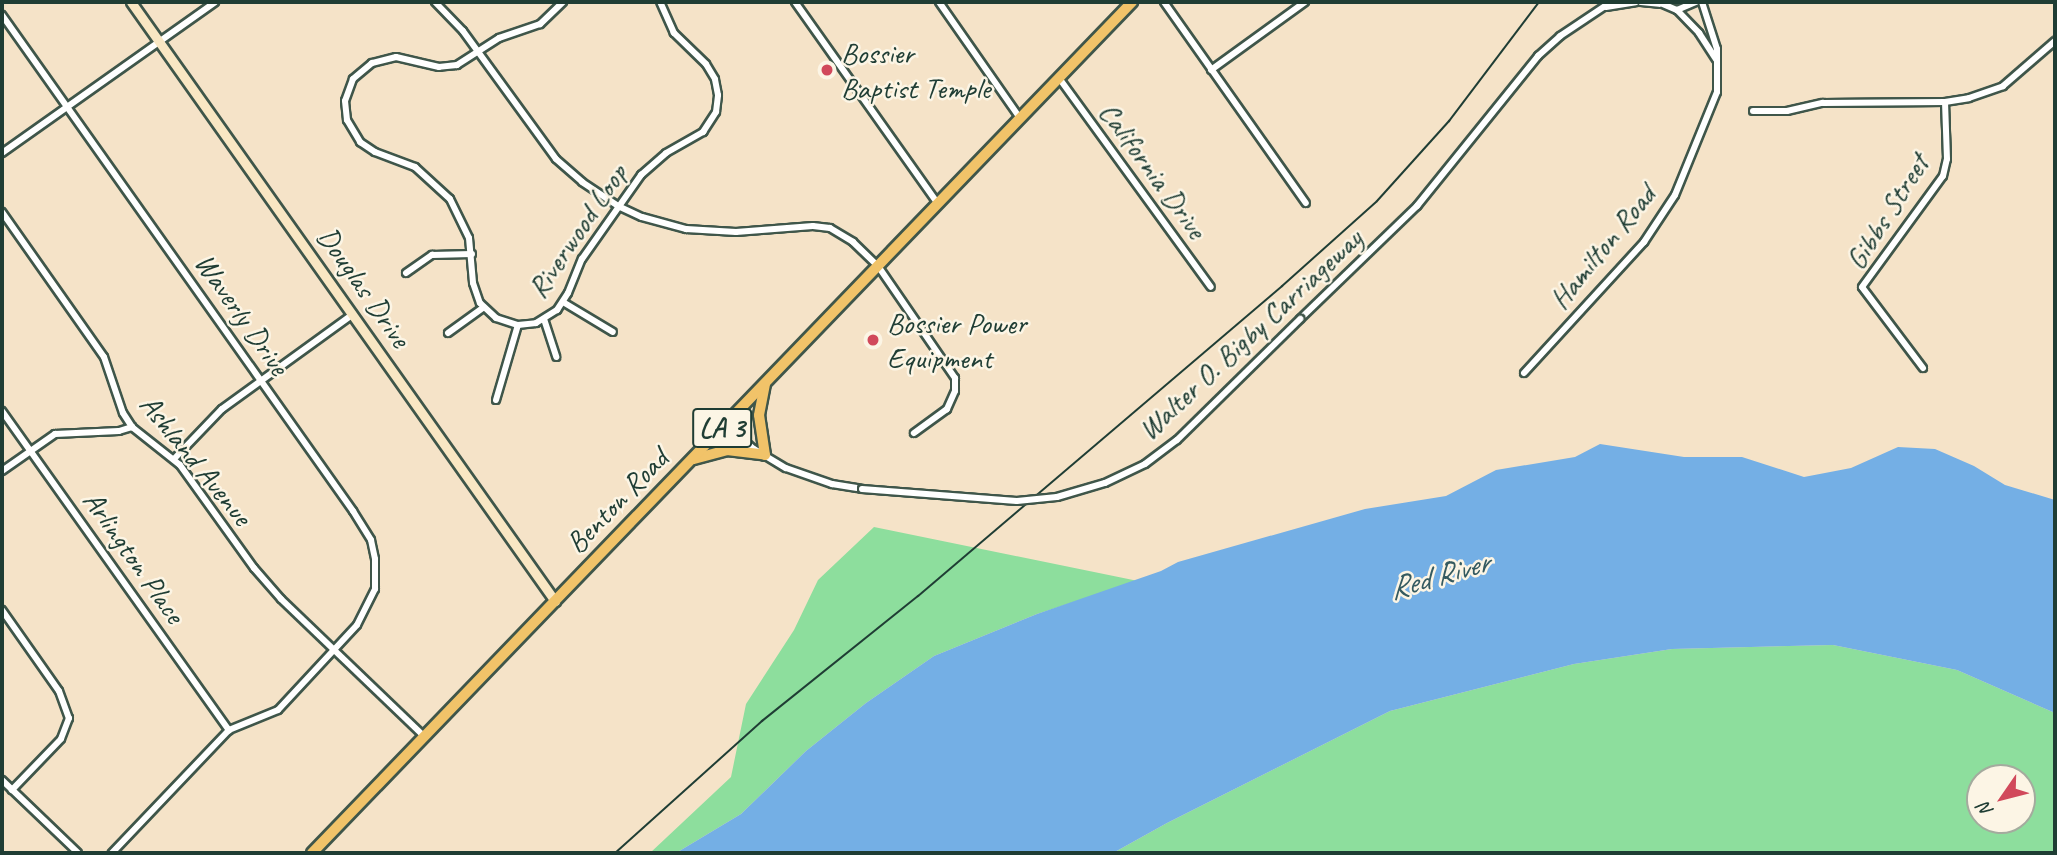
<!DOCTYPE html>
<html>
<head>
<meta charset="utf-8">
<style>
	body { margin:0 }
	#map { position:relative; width:2057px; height:855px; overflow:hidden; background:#f5e3c8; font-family:Caveat,sans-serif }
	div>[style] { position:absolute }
	.green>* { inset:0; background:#8dde9d }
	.water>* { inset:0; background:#74afe5 }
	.roads { filter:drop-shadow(2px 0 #3f564a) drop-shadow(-2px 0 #3f564a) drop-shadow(0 2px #3f564a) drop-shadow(0 -2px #3f564a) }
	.street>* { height:6px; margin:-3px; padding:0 3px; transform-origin:3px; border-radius:3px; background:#fff }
	.secondary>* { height:9px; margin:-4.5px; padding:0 4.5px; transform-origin:4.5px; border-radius:4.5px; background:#f9e7c3 }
	.primary>* { height:10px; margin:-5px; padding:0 5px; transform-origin:5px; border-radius:5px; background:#f1c369 }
	.rail>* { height:2px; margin:-1px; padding:0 1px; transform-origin:1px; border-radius:1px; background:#1f3d34 }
	.bridges { filter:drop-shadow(2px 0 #3f564a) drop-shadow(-2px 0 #3f564a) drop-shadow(0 2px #3f564a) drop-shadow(0 -2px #3f564a) }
	.street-bridge>* { height:6px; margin:-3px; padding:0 3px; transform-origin:3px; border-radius:3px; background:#fff }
	.dots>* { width:19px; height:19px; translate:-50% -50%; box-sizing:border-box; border:4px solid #fcf5e5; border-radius:50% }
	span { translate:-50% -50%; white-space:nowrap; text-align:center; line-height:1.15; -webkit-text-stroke:5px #fcf5e5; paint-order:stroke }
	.shield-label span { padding:2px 5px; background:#fcf5e5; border:2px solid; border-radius:5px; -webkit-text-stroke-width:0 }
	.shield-label { font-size:28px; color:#1f3d34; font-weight:700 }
	.poi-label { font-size:30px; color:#1f3d34 }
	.left { translate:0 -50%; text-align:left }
	.street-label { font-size:30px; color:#1f3d34 }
	.water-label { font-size:32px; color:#345a60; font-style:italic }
	.frame { position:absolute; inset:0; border:4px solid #1f3d34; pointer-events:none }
	.north { position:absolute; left:1966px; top:764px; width:70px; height:70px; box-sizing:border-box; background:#fcf5e5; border:2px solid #a4ab9e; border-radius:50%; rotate:235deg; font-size:19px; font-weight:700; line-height:28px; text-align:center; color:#1f3d34 }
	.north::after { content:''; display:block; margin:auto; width:24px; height:32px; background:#d1495b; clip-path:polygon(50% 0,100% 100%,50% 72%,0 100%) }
</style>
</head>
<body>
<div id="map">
	<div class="green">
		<i style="clip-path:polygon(874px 527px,1138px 581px,1037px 614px,934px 656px,866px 703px,806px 751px,741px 814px,676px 853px,650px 853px,731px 777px,746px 704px,794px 630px,818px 580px)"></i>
		<i style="clip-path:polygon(evenodd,1833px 645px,1957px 670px,2055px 713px,2055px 853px,1113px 853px,1167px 823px,1390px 711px,1574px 664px,1672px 649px,1833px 645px,1980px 778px,2022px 778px,2022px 820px,1980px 820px,1980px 778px)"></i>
	</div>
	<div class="water">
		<i style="clip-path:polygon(1600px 444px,1684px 457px,1742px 457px,1804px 477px,1851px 468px,1898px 447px,1935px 449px,1974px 466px,2005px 485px,2055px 500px,2055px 713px,1957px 670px,1833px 645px,1672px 649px,1574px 664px,1390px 711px,1167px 823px,1113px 853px,676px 853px,741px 814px,806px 751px,866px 703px,934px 656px,1037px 614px,1161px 571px,1178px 562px,1365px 509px,1446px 496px,1496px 470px,1575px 457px)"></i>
	</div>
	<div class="roads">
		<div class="street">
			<i style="left:435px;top:2px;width:40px;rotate:46deg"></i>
			<i style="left:463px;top:31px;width:158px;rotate:54deg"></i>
			<i style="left:556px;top:159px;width:35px;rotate:41deg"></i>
			<i style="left:582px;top:182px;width:43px;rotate:33.7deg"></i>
			<i style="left:618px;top:206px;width:26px;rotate:25deg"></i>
			<i style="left:642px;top:217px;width:46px;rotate:15.3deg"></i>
			<i style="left:686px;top:229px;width:50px;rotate:3.4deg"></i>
			<i style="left:736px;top:232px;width:77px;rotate:-4.5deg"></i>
			<i style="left:813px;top:226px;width:17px;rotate:7deg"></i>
			<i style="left:830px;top:228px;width:27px;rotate:31deg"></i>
			<i style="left:853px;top:242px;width:35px;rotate:44deg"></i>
			<i style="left:878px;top:266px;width:136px;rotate:55.5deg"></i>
			<i style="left:955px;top:378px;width:13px;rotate:90deg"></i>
			<i style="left:955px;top:391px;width:20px;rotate:114deg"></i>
			<i style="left:947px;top:409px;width:41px;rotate:144deg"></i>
			<i style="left:563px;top:2px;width:32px;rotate:136deg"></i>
			<i style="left:540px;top:24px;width:43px;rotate:161.1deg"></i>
			<i style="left:499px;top:38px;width:50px;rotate:147.3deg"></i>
			<i style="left:457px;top:65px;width:18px;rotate:174deg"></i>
			<i style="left:439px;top:67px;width:44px;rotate:-166.9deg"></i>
			<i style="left:396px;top:57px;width:25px;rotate:166deg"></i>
			<i style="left:372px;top:63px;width:25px;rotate:140deg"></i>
			<i style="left:353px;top:79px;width:23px;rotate:110deg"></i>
			<i style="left:345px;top:101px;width:19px;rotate:84deg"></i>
			<i style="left:347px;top:120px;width:26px;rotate:59deg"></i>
			<i style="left:360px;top:142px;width:18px;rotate:34deg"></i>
			<i style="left:375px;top:152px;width:43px;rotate:20.6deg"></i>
			<i style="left:415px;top:167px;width:47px;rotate:42.4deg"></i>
			<i style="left:450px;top:199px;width:43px;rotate:64deg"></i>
			<i style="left:469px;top:238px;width:45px;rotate:84.9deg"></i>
			<i style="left:473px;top:283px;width:21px;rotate:71deg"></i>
			<i style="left:480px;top:303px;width:22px;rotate:43deg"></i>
			<i style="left:496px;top:318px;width:23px;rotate:18deg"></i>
			<i style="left:518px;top:325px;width:18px;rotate:-6deg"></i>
			<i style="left:536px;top:323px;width:25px;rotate:-32deg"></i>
			<i style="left:557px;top:310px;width:20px;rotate:-57deg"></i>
			<i style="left:568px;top:293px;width:37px;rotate:-68deg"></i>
			<i style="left:582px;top:259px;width:103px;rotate:-54.9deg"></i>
			<i style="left:641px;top:175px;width:33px;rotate:-41deg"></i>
			<i style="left:666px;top:153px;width:43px;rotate:-29.6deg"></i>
			<i style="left:703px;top:132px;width:24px;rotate:-57deg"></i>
			<i style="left:716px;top:112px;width:17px;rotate:-83deg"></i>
			<i style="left:718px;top:95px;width:16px;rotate:-101deg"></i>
			<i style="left:715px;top:79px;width:17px;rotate:-121deg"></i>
			<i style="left:706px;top:64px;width:45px;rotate:-135.9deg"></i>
			<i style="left:674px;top:33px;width:34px;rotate:-114deg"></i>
			<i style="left:795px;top:2px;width:247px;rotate:54.7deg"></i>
			<i style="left:939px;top:2px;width:141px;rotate:55.1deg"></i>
			<i style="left:1164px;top:2px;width:246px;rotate:54.8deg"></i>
			<i style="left:1641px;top:2px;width:18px;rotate:6deg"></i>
			<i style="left:1658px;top:2px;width:21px;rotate:23deg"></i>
			<i style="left:1677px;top:10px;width:21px;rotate:-23deg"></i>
			<i style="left:1606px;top:7px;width:30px;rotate:-9deg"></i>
			<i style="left:1677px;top:10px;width:32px;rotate:46deg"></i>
			<i style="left:1699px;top:33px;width:31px;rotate:57deg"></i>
			<i style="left:2px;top:15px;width:608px;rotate:54.71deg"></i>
			<i style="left:353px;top:511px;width:34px;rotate:58deg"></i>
			<i style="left:371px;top:540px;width:19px;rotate:78deg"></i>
			<i style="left:375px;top:559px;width:30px;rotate:90deg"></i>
			<i style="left:375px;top:589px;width:40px;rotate:116.6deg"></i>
			<i style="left:357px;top:625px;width:116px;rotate:132.9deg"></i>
			<i style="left:278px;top:710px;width:53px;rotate:157.8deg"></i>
			<i style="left:229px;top:730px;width:170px;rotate:133.6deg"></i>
			<i style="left:1211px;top:70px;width:116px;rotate:-35.9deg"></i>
			<i style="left:1059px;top:78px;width:258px;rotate:54deg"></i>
			<i style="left:1753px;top:111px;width:34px"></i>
			<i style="left:1787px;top:111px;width:37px;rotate:-13deg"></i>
			<i style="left:1823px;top:103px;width:122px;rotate:-0.5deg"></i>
			<i style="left:1945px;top:102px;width:24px;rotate:-9deg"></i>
			<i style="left:1969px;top:98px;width:36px;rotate:-19deg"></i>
			<i style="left:2003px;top:86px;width:69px;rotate:-40.9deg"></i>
			<i style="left:2px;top:153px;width:261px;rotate:-35.3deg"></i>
			<i style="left:2px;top:212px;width:177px;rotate:54.9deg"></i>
			<i style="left:104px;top:357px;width:59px;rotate:71.3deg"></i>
			<i style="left:123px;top:413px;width:17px;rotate:57deg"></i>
			<i style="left:132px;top:427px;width:61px;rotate:38.4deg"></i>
			<i style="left:180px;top:465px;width:127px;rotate:54.3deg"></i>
			<i style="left:254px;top:568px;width:41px;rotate:48.9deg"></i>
			<i style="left:281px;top:599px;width:199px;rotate:43.8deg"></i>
			<i style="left:406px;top:273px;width:32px;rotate:-35deg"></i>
			<i style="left:432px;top:255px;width:40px;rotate:-1.4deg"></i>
			<i style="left:563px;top:302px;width:58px;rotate:31deg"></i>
			<i style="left:544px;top:319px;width:40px;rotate:72deg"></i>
			<i style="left:1300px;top:319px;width:163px;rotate:-44deg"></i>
			<i style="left:1417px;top:206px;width:193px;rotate:-51.1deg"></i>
			<i style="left:1538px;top:56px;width:30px;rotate:-42deg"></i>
			<i style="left:1560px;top:36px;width:61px;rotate:-33.7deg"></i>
			<i style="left:448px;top:333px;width:44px;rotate:-35.8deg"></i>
			<i style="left:1923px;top:368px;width:101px;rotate:-127deg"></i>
			<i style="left:1862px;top:287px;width:137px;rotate:-53.9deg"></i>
			<i style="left:1943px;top:176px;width:17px;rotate:-77deg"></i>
			<i style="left:1947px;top:159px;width:57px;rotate:-92deg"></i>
			<i style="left:1524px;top:373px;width:178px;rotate:-47.5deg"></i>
			<i style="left:1644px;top:242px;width:56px;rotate:-56.6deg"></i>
			<i style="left:1675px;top:195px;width:111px;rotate:-67.8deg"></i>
			<i style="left:1717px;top:92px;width:43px;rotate:-90deg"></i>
			<i style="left:1717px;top:49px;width:49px;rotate:-107.7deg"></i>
			<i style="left:496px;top:400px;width:78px;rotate:-73.7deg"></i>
			<i style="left:2px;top:411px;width:392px;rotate:54.6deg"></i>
			<i style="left:725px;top:424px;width:38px;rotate:41deg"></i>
			<i style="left:754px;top:449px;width:37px;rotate:31deg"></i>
			<i style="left:786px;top:468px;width:49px;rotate:19.2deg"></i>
			<i style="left:832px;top:484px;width:30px;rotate:9deg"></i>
			<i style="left:174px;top:459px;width:69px;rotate:-46.2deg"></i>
			<i style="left:222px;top:409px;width:162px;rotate:-35.9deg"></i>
			<i style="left:2px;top:471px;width:65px;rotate:-34.9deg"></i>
			<i style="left:55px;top:434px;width:64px;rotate:-2.7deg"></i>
			<i style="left:119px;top:431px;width:14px;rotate:-17deg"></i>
			<i style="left:2px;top:610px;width:99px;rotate:54.9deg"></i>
			<i style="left:59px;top:691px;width:29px;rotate:70deg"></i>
			<i style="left:69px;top:718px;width:22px;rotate:111deg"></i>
			<i style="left:61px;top:739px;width:71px;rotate:133.9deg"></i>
			<i style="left:2px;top:780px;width:105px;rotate:43.8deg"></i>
		</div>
		<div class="secondary">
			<i style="left:131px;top:2px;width:734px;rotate:54.71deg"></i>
		</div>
		<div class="primary">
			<i style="left:694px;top:459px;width:34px;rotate:-15deg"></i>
			<i style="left:727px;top:450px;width:38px;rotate:7deg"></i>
			<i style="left:765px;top:455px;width:40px;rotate:-98.5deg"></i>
			<i style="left:759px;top:415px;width:32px;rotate:-79deg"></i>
			<i style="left:312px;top:853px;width:1182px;rotate:-46.06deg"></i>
		</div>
	</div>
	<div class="rail">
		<i style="left:615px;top:853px;width:198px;rotate:-41.9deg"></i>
		<i style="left:762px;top:721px;width:200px;rotate:-38.7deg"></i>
		<i style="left:918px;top:596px;width:478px;rotate:-40.4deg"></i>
		<i style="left:1282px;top:286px;width:127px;rotate:-41.8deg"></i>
		<i style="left:1377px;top:201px;width:108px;rotate:-48deg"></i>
		<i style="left:1449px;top:121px;width:149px;rotate:-52.9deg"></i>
	</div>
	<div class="bridges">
		<div class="street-bridge">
			<i style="left:862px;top:489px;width:155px;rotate:4.4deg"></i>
			<i style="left:1017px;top:501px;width:40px;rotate:-5.7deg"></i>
			<i style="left:1057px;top:497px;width:50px;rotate:-16.3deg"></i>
			<i style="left:1105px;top:483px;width:44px;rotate:-25.4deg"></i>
			<i style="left:1145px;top:464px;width:40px;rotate:-37deg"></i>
			<i style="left:1177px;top:440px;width:173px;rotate:-44.5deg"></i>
		</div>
	</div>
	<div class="dots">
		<i style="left:827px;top:70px;background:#d1495b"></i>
		<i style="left:873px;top:340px;background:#d1495b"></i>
	</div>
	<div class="shield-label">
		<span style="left:722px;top:428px">LA 3</span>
	</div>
	<div class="poi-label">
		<span class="left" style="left:841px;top:70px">Bossier<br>Baptist Temple</span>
		<span class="left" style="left:887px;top:340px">Bossier Power<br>Equipment</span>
	</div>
	<div class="street-label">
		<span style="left:1153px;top:170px;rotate:54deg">California Drive</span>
		<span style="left:1887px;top:212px;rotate:-58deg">Gibbs Street</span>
		<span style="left:577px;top:231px;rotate:-56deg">Riverwood Loop</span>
		<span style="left:1602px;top:247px;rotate:-51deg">Hamilton Road</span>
		<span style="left:364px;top:287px;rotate:55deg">Douglas Drive</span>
		<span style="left:242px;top:314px;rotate:55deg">Waverly Drive</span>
		<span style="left:1250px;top:334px;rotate:-43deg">Walter O. Bigby Carriageway</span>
		<span style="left:196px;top:460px;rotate:51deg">Ashland Avenue</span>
		<span style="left:617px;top:501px;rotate:-46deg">Benton Road</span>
		<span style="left:134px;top:557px;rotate:55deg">Arlington Place</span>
	</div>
	<div class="water-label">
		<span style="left:1439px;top:576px;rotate:-16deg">Red River</span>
	</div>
	<div class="frame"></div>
	<div class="north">N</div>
</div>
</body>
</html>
